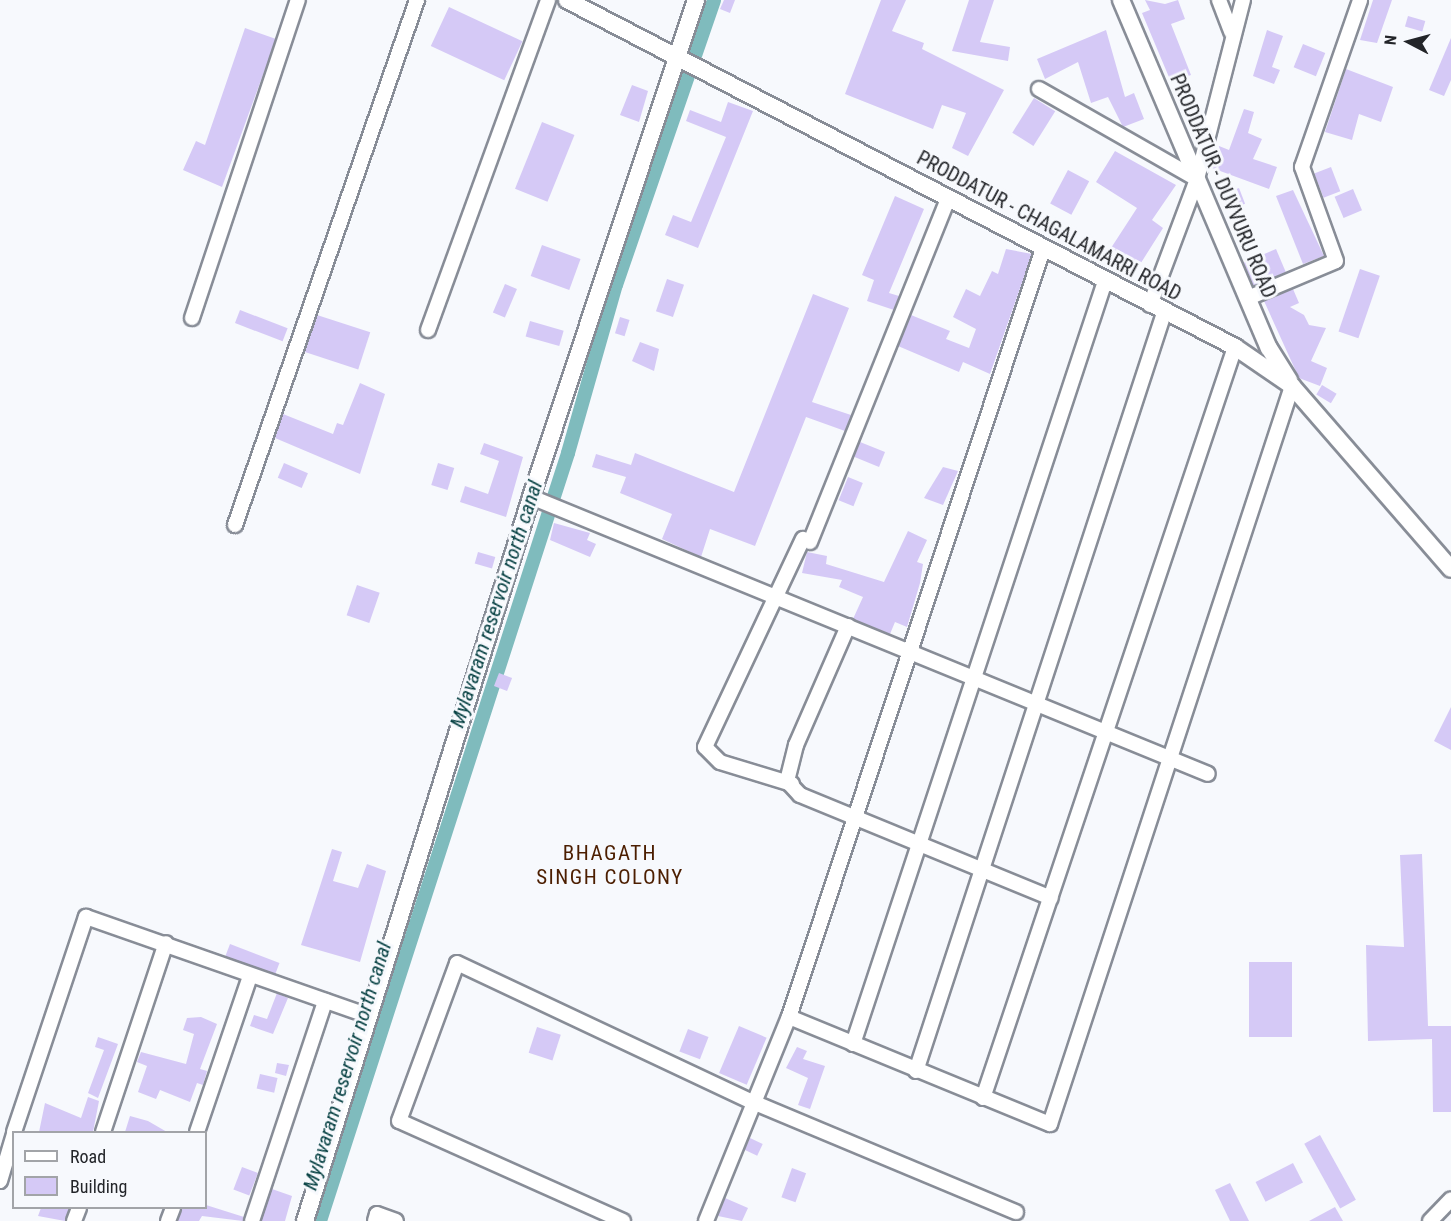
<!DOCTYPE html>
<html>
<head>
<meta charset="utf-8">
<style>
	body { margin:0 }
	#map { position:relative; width:1451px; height:1221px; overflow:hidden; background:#f7f9fd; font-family:"Roboto Condensed",sans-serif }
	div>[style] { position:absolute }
	.canal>* { height:14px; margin:-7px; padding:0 7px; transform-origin:7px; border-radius:7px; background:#7fbbbd }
	.building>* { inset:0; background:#d5c9f6; transform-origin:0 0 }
	.roads { filter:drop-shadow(2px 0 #888d97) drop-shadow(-2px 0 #888d97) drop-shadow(0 2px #888d97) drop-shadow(0 -2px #888d97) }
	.minor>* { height:14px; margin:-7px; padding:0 7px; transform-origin:7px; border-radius:7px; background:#fff }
	.major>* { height:16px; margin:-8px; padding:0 8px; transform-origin:8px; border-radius:8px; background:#fff }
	span { translate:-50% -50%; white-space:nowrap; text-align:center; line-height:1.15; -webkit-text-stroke:6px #f7f9fd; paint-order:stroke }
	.street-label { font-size:20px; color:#232529 }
	.water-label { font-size:21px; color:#074143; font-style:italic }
	.neighbourhood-label { font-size:21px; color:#4c1e01; letter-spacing:1.5px }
	.legend { position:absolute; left:12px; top:1131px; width:195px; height:78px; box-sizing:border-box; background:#f7f9fd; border:2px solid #a2a4a8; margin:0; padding:8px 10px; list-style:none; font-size:18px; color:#232529 }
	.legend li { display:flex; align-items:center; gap:12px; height:30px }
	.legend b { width:30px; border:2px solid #a2a4a8 }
	.north { position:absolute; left:1379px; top:12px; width:60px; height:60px; -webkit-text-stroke:4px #f7f9fd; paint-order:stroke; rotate:276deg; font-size:16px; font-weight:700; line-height:24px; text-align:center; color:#232529 }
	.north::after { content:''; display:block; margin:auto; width:21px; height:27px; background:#232529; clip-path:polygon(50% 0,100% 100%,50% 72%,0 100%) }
</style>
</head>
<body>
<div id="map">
	<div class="canal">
		<i style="left:320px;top:1221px;width:807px;rotate:-72.1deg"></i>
		<i style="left:568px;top:453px;width:175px;rotate:-74.1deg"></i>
		<i style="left:616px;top:285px;width:301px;rotate:-71deg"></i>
	</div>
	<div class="building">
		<i style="clip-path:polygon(724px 0,735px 0,730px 13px,720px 9px)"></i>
		<i style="clip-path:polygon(881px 0,906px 0,892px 31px,924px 43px,922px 49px,1004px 90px,968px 156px,952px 148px,966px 113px,942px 105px,933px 129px,845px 94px)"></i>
		<i style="clip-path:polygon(969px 0,994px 0,980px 42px,1010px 47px,1008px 61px,952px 51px)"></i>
		<i style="clip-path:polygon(1145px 0,1165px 4px,1178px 0,1185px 19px,1171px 24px,1191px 75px,1171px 82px,1142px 13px,1150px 10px)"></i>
		<i style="clip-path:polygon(1373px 0,1392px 0,1377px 43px,1360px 40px)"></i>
		<i style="left:449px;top:7px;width:81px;height:43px;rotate:25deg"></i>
		<i style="left:1408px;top:16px;width:18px;height:11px;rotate:16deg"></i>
		<i style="clip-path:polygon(245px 28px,276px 39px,222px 187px,183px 170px,196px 141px,205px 145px)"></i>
		<i style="clip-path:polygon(1106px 30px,1125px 97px,1134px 93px,1144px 119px,1123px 127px,1108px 97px,1091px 103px,1078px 62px,1045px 79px,1037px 59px)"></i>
		<i style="clip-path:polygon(1267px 30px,1283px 36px,1272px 67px,1280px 70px,1274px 84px,1253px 76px)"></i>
		<i style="clip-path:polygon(1451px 38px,1451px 80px,1444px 96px,1429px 90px)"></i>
		<i style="left:1303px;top:44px;width:24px;height:25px;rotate:22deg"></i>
		<i style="clip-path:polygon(1346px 69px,1393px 87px,1381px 122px,1359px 114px,1352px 140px,1325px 132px)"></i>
		<i style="clip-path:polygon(632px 85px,648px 91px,639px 122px,620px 115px)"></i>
		<i style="left:1034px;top:98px;width:25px;height:41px;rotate:32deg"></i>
		<i style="clip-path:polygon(728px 102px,753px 111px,698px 248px,665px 235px,673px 215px,691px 222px,726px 137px,686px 121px,690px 110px,721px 122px)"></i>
		<i style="clip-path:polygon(1244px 109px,1254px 112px,1248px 133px,1262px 139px,1253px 159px,1277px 167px,1269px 189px,1212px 168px,1219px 146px,1229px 150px)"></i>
		<i style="left:542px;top:122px;width:35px;height:72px;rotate:22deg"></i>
		<i style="clip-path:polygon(1115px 151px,1176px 185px,1152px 220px,1163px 228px,1139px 266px,1111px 248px,1137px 208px,1096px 182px)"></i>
		<i style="left:1331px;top:167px;width:26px;height:18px;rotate:69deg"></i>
		<i style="left:1068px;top:170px;width:24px;height:38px;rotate:28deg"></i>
		<i style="left:1239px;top:188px;width:17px;height:15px;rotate:69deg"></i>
		<i style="left:1353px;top:189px;width:23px;height:20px;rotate:67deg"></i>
		<i style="clip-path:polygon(1293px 190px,1324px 256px,1303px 264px,1276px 196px)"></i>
		<i style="clip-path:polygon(895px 196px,924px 209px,889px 293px,899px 296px,894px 310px,867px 301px,874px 280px,862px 275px)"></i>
		<i style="left:542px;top:245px;width:41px;height:33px;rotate:20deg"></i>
		<i style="clip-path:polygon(1006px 249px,1032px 254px,990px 374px,963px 362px,959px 372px,898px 346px,911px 315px,950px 331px,946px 339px,969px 348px,976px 329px,953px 317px,966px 289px,980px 296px,992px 271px,998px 274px)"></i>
		<i style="left:1276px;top:249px;width:25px;height:35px;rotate:67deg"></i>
		<i style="left:1360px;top:269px;width:21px;height:66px;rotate:19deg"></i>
		<i style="left:667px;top:279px;width:18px;height:34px;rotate:19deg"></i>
		<i style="left:505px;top:284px;width:13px;height:31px;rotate:23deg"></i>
		<i style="clip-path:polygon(1293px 289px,1299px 303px,1290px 307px,1304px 315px,1309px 325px,1326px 328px,1311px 361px,1327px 368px,1320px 386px,1299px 378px,1264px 301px)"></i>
		<i style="clip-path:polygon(813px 294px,849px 308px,812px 402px,851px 415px,845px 431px,806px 417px,755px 546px,710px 529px,701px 557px,662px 539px,672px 514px,620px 493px,626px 477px,592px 467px,596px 454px,631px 465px,635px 453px,734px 492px)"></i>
		<i style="left:240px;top:310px;width:51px;height:14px;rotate:21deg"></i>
		<i style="left:317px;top:315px;width:56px;height:39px;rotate:18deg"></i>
		<i style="left:620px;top:317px;width:10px;height:17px;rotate:17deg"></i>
		<i style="left:530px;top:321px;width:35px;height:16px;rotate:16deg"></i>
		<i style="clip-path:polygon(640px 342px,659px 349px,654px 371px,632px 361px)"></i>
		<i style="clip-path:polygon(360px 383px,385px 394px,360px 474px,275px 438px,283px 414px,333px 434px,337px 423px,343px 425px)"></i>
		<i style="left:1322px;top:385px;width:17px;height:11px;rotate:31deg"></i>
		<i style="left:860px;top:442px;width:27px;height:16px;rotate:22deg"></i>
		<i style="clip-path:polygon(484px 443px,523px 457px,506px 517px,460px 502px,465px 486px,488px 494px,499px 461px,480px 454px)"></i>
		<i style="left:284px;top:463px;width:26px;height:16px;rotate:23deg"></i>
		<i style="left:438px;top:463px;width:17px;height:23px;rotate:17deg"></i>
		<i style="clip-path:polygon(943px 467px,958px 471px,943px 505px,924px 498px)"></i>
		<i style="left:848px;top:477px;width:16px;height:25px;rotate:22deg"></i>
		<i style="clip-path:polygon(554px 523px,590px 533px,587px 540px,596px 544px,590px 557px,550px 540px)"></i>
		<i style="clip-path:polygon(908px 531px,927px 540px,917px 562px,923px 564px,920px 583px,907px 627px,895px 622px,890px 634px,853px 619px,863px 597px,839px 587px,842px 580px,802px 573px,807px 552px,827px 556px,826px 564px,884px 582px)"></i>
		<i style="left:478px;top:552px;width:18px;height:12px;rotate:16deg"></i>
		<i style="left:357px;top:585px;width:24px;height:32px;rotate:19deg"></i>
		<i style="left:499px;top:673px;width:14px;height:14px;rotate:21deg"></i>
		<i style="clip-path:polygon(1451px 707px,1451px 750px,1434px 741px)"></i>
		<i style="clip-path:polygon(332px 849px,342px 852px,333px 881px,358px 888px,367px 864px,386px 871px,360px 962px,301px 945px)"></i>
		<i style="clip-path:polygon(1422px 854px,1428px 1026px,1451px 1026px,1451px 1112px,1433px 1112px,1432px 1039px,1368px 1041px,1366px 945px,1404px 947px,1400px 855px)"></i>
		<i style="left:230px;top:944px;width:53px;height:13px;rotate:21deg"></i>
		<i style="left:1249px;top:962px;width:43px;height:75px"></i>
		<i style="clip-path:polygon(277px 993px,288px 998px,273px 1034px,250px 1026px,254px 1015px,267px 1019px)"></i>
		<i style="clip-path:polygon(201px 1017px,217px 1024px,200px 1069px,207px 1071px,203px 1085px,197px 1083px,190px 1102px,160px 1090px,156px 1099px,138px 1092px,147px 1066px,137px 1062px,141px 1052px,186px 1064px,194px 1034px,183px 1030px,187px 1018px)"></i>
		<i style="left:739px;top:1026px;width:30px;height:51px;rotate:23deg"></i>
		<i style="left:537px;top:1027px;width:25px;height:27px;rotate:18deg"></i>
		<i style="left:688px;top:1029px;width:22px;height:24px;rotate:21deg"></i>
		<i style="clip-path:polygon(98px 1037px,118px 1044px,98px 1098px,88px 1093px,104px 1050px,95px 1047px)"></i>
		<i style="clip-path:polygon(797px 1047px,807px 1051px,803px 1059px,825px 1066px,810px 1109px,798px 1105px,808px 1078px,786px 1068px)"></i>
		<i style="clip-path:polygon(277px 1063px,289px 1065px,286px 1076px,275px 1073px)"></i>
		<i style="left:260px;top:1074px;width:18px;height:15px;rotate:13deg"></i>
		<i style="clip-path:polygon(88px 1097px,99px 1101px,93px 1132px,39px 1132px,45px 1103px,81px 1118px)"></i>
		<i style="clip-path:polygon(130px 1116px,148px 1121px,167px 1132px,125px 1132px)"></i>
		<i style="left:1320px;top:1135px;width:74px;height:18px;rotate:61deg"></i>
		<i style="left:750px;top:1138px;width:14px;height:13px;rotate:25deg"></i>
		<i style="left:1293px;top:1163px;width:22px;height:42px;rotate:63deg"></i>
		<i style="left:242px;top:1167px;width:17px;height:24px;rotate:21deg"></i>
		<i style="left:792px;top:1168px;width:15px;height:31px;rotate:20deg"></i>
		<i style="clip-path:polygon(1230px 1183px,1249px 1221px,1230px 1221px,1215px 1190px)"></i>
		<i style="clip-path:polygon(272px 1189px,292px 1196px,285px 1221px,261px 1221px)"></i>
		<i style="clip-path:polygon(725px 1198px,748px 1208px,742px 1221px,718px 1216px)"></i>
		<i style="clip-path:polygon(206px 1205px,244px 1217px,243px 1221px,202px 1216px,199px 1221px,178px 1221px,182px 1208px)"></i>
		<i style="clip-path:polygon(1335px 1207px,1343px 1221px,1309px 1221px)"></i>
		<i style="clip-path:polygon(41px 1208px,70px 1208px,65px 1221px,38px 1216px)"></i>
	</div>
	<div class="roads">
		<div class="minor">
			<i style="left:1219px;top:0;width:34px;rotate:69deg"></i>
			<i style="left:1039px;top:89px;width:182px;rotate:29.7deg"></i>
			<i style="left:1248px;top:298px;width:95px;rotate:-22.8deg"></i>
			<i style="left:1336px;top:261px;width:100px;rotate:-109.9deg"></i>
			<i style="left:1302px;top:167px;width:177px;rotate:-70.8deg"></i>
			<i style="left:1150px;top:305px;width:134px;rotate:-69.5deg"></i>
			<i style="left:1197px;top:179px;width:185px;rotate:-75.6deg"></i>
			<i style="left:192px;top:318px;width:335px;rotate:-71.6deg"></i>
			<i style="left:428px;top:330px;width:351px;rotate:-70deg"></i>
			<i style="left:531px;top:497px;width:731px;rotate:22.25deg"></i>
			<i style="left:235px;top:525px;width:556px;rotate:-70.88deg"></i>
			<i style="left:810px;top:542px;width:371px;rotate:-68.1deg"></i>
			<i style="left:848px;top:626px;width:130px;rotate:113.6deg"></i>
			<i style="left:796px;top:745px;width:37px;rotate:104deg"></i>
			<i style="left:787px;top:781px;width:19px;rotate:47deg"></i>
			<i style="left:800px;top:795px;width:271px;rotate:22.3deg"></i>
			<i style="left:792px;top:784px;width:75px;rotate:-163deg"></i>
			<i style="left:720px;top:762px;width:21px;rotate:-135deg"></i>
			<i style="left:705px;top:747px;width:230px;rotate:-64.8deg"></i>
			<i style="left:789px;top:1017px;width:282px;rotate:22.3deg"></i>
			<i style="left:1050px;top:1124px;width:777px;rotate:-71.84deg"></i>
			<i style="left:853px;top:1044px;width:804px;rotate:-71.72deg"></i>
			<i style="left:916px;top:1071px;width:801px;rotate:-71.88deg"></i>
			<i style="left:983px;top:1098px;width:792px;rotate:-71.45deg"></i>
			<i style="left:14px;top:1132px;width:227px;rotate:-71.5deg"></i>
			<i style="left:86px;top:917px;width:300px;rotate:19.3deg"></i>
			<i style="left:103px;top:1132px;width:199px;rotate:-71.6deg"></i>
			<i style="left:197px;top:1132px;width:165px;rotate:-71.2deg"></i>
			<i style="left:0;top:1181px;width:49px;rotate:-73.4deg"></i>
			<i style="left:74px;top:1221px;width:14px;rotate:-69deg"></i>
			<i style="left:168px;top:1221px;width:14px;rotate:-69deg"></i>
			<i style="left:252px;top:1221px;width:232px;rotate:-71.6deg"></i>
			<i style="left:375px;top:1221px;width:7px;rotate:-74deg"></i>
			<i style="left:377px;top:1214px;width:20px;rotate:20deg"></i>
			<i style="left:623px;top:1221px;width:245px;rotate:-155.9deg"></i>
			<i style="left:399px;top:1121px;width:168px;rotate:-69.8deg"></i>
			<i style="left:457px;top:963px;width:329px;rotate:25.2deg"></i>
			<i style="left:755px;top:1103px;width:283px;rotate:22.7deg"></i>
			<i style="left:706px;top:1221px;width:220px;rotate:-67.9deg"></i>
			<i style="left:789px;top:1017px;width:809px;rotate:-71.7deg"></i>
			<i style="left:1430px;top:1221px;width:30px;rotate:-46deg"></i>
		</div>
		<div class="major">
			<i style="left:567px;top:0;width:753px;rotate:27.45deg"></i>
			<i style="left:1235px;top:347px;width:69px;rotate:34.4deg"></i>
			<i style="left:1292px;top:386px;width:242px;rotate:49deg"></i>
			<i style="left:1121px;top:0;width:378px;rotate:67deg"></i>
			<i style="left:1269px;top:348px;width:38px;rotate:58deg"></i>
			<i style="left:305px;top:1221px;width:758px;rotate:-72.66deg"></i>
			<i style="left:531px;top:497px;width:524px;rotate:-71.63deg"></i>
		</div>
	</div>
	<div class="street-label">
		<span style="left:1223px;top:186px;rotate:67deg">PRODDATUR - DUVVURU ROAD</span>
		<span style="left:1049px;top:226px;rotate:28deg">PRODDATUR - CHAGALAMARRI ROAD</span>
	</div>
	<div class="water-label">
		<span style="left:496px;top:604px;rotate:-72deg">Mylavaram reservoir north canal</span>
		<span style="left:347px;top:1066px;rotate:-73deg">Mylavaram reservoir north canal</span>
	</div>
	<div class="neighbourhood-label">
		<span style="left:610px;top:865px">BHAGATH<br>SINGH COLONY</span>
	</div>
	<ul class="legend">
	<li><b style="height:8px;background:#fff"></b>Road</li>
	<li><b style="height:16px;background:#d5c9f6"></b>Building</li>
	</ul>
	<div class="north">N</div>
</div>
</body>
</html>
